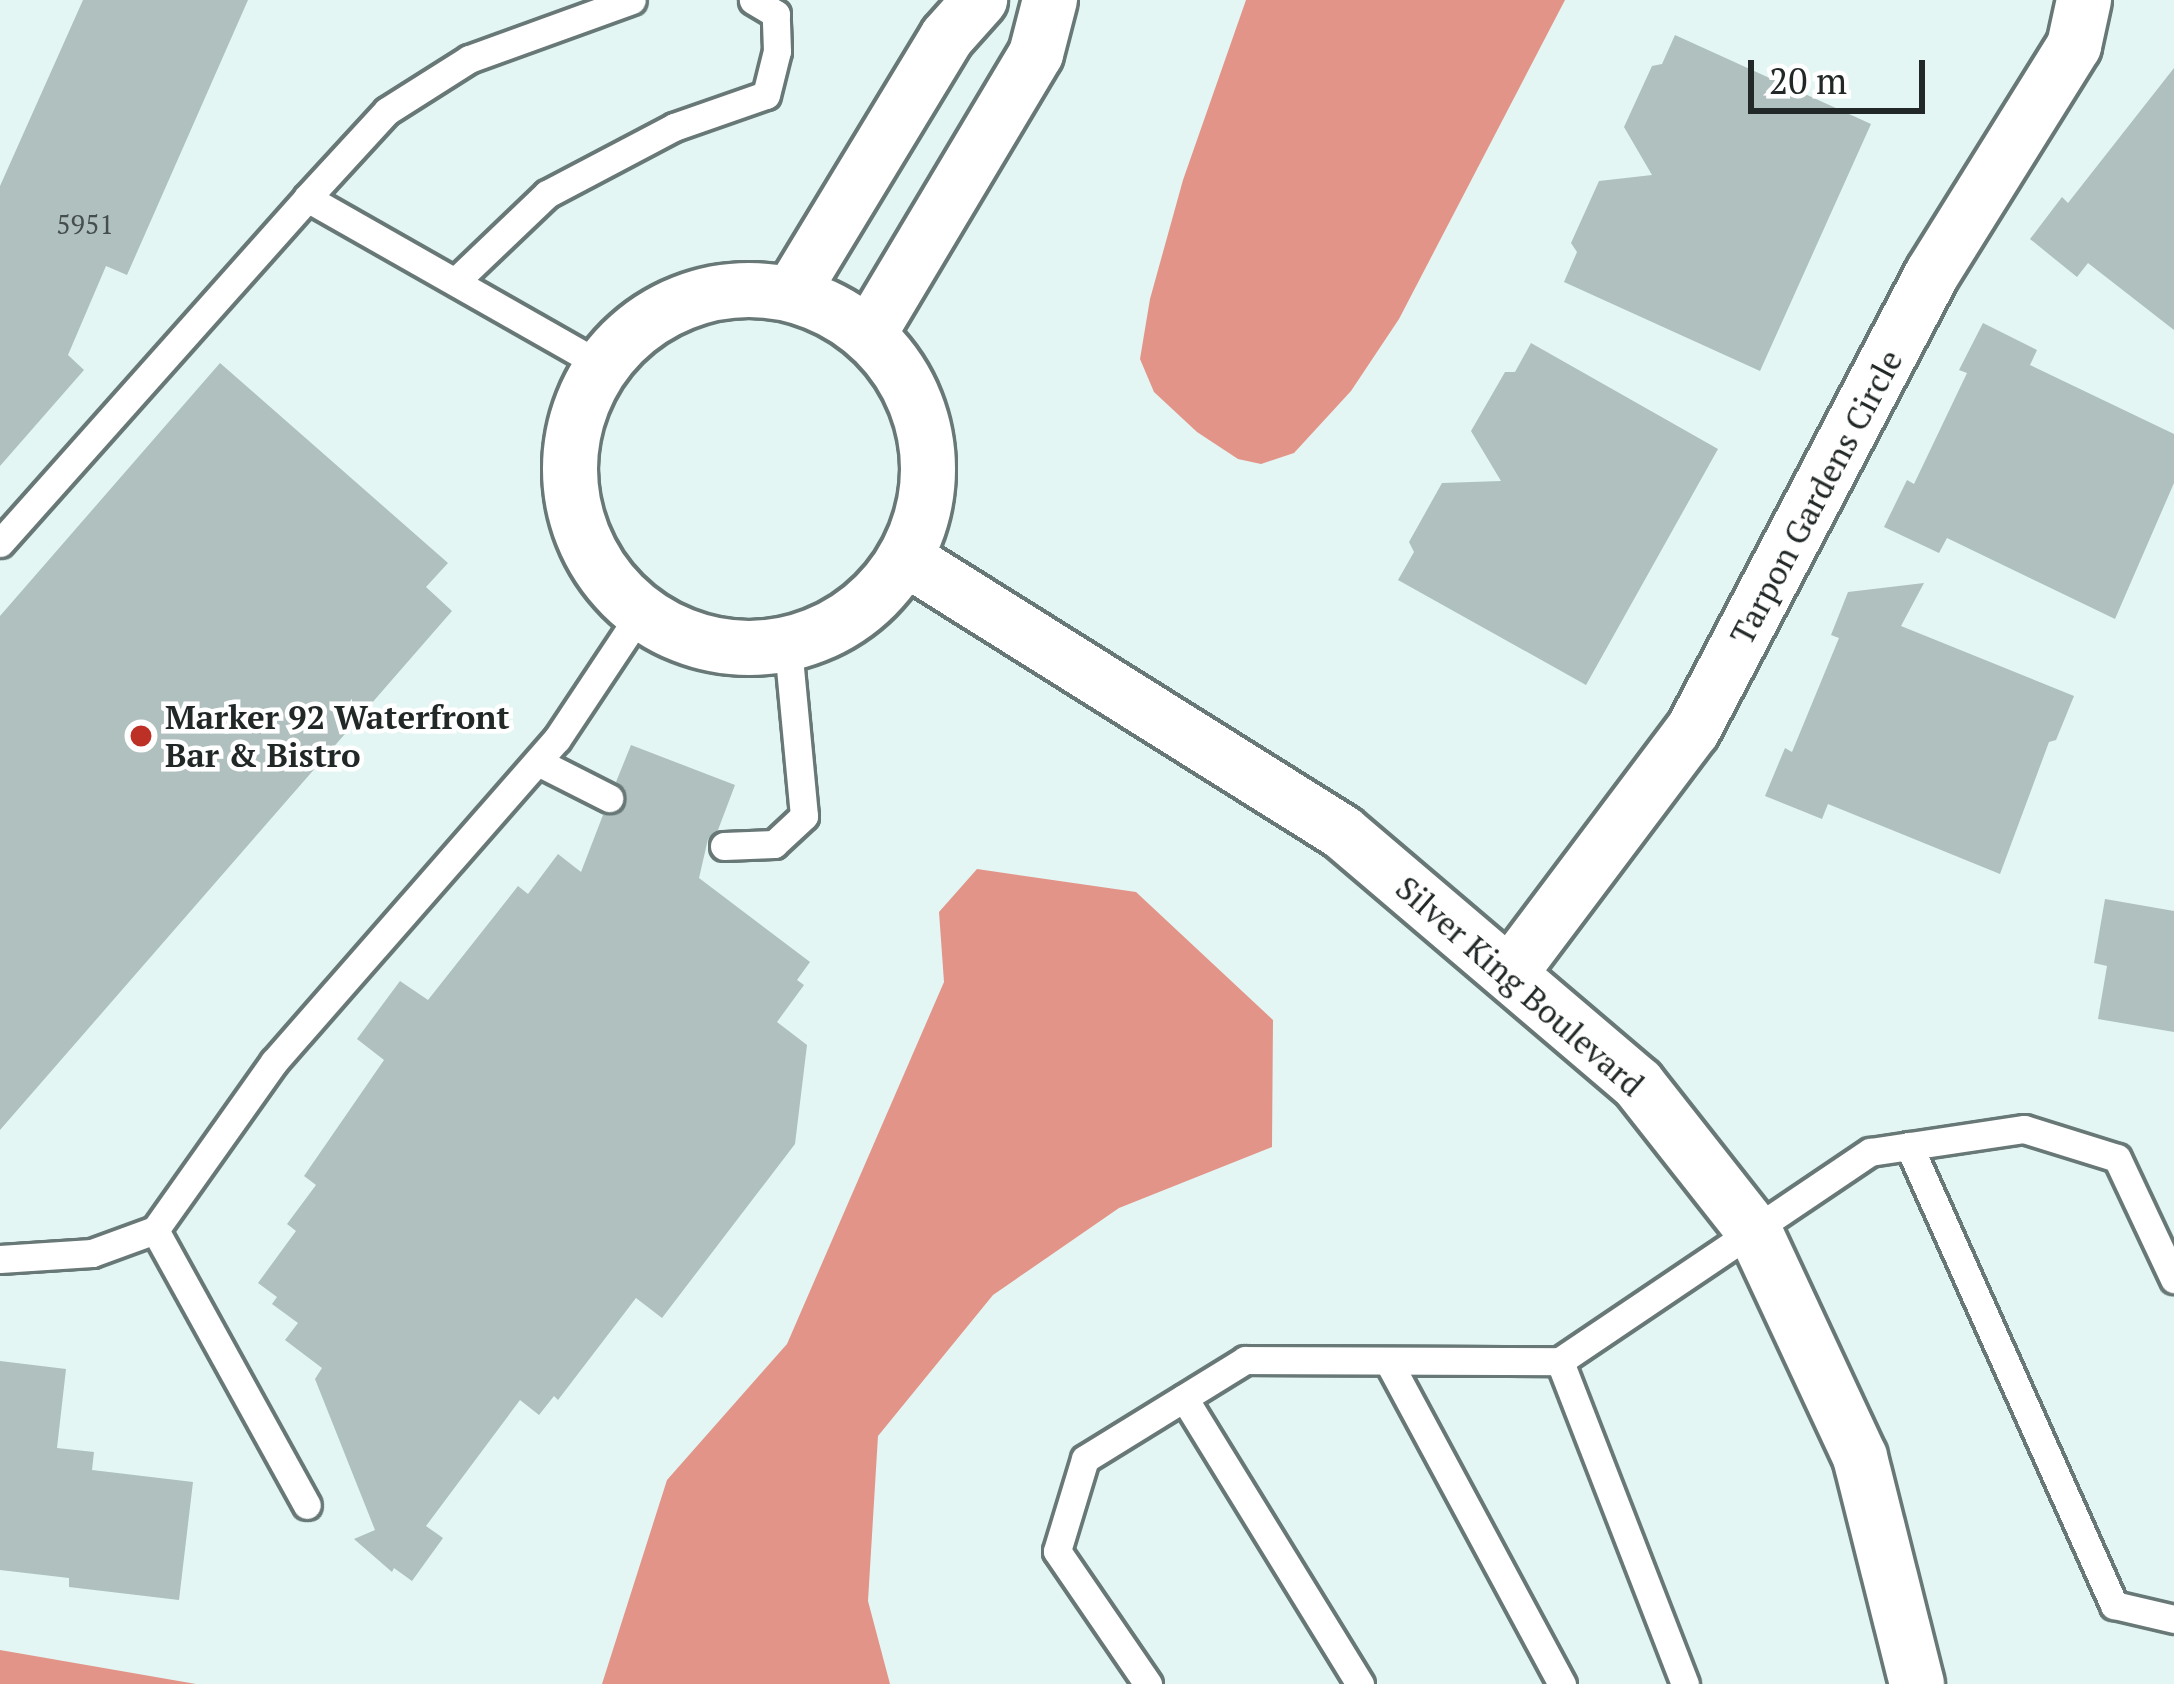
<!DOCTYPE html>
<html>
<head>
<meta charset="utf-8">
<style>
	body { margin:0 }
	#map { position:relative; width:2174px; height:1684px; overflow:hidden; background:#e3f6f3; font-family:"PT Serif",serif }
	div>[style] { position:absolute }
	.water>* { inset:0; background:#e29488 }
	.building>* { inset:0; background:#afc0be }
	.roads { filter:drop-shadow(3px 0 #687876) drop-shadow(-3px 0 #687876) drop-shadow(0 3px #687876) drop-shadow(0 -3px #687876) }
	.service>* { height:27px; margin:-13.5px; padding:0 13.5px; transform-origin:13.5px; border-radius:13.5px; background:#fff }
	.minor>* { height:54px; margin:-27px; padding:0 27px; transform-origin:27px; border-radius:27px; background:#fff }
	.minor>.ring { margin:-27px; padding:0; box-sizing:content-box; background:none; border:54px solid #fff; border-radius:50% }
	.dots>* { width:33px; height:33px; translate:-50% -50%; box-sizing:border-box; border:6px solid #fff; border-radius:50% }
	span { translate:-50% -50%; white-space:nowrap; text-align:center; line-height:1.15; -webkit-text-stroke:9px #fff; paint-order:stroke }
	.number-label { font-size:27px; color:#444e4d }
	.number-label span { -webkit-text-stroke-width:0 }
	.street-label { font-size:33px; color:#212827 }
	.poi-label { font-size:33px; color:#212827; font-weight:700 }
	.left { translate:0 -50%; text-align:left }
	.scale { position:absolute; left:1748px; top:60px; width:177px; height:54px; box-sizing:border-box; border:6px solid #212827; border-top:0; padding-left:15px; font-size:36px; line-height:42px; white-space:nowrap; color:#212827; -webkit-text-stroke:9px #fff; paint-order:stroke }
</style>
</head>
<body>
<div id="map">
	<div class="water">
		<i style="clip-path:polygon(1246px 0,1565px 0,1399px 319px,1351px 391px,1294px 453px,1261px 464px,1238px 459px,1197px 432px,1154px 392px,1140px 359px,1150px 299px,1183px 180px)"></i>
		<i style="clip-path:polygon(977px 869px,1136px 892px,1273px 1020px,1272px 1147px,1119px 1208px,993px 1295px,878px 1436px,868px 1601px,890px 1684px,602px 1684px,667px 1480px,787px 1344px,944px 982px,939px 912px)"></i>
		<i style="clip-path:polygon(0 1650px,196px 1684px,0 1684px)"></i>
	</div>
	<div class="building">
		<i style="clip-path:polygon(83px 0,248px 0,127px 275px,106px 266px,68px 355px,84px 370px,0 466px,0 186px)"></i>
		<i style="clip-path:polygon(1675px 35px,1871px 124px,1760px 371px,1564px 282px,1577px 252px,1571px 243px,1599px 181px,1652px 175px,1624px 127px,1652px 66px,1662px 64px)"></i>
		<i style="clip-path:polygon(2174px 68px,2174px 330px,2088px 263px,2077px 277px,2030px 239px,2062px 197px,2068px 203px)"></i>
		<i style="clip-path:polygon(1983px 323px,2037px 350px,2030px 365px,2174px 434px,2174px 483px,2115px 619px,1947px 538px,1939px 553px,1884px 527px,1907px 480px,1914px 484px,1967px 373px,1959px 370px)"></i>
		<i style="clip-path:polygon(1531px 343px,1718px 449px,1586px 685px,1398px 580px,1414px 552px,1409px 542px,1442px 483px,1501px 481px,1471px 431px,1505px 372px,1515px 372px)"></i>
		<i style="clip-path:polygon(220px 363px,448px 563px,426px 587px,452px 611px,0 1130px,0 616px)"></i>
		<i style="clip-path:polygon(1924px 583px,1901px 626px,2074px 696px,2056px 740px,2049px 742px,2000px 874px,1828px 804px,1822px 819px,1765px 796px,1785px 748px,1792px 752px,1839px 638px,1831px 635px,1848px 592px)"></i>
		<i style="clip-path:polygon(631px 745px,735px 785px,718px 830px,708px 839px,699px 878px,810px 962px,797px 980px,804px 985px,777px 1022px,807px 1045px,795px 1144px,662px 1318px,636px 1298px,558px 1400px,554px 1396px,539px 1415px,520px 1400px,426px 1526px,443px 1538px,412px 1581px,394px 1568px,392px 1572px,354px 1539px,375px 1530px,315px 1379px,322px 1368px,285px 1340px,298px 1323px,272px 1304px,277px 1297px,258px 1283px,296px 1231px,287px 1224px,316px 1185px,304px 1176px,384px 1060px,357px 1039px,400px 981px,428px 1000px,518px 886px,528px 894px,558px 854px,581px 872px,603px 815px,618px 814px,625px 805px,625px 789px,616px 782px)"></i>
		<i style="clip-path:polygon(2105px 899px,2174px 911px,2174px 1032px,2098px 1019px,2107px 966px,2094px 963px)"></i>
		<i style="clip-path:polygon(0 1361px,66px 1369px,57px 1448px,94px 1452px,92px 1470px,193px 1482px,179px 1600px,69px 1587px,69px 1578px,0 1570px)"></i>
	</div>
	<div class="roads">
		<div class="service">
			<i style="left:307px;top:198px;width:118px;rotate:-47.4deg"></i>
			<i style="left:387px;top:111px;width:97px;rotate:-32.4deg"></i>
			<i style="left:469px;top:59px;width:173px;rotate:-19.9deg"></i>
			<i style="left:456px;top:281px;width:126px;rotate:-43.7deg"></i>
			<i style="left:547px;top:194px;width:144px;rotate:-27.8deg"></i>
			<i style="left:674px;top:127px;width:97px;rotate:-19.2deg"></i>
			<i style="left:766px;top:95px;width:45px;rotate:-76deg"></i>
			<i style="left:777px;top:51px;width:37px;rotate:-92deg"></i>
			<i style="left:776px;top:14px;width:27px;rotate:-149deg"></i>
			<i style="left:0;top:543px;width:462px;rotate:-48.3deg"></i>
			<i style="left:307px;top:198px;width:338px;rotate:29.6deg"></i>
			<i style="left:538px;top:762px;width:80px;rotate:26.9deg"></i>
			<i style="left:724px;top:846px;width:50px;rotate:-2.3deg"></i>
			<i style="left:774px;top:844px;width:41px;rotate:-43deg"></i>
			<i style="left:804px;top:816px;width:171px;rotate:-95.4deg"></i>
			<i style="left:1909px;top:1146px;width:503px;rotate:65.93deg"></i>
			<i style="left:2114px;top:1605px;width:62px;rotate:13.1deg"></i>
			<i style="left:155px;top:1230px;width:314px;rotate:61.1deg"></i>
			<i style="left:0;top:1259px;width:92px;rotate:-3.7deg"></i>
			<i style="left:92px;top:1253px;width:67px;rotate:-20.1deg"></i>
			<i style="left:155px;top:1230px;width:206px;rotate:-54.7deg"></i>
			<i style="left:274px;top:1062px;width:429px;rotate:-48.8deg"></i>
			<i style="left:557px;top:739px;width:150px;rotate:-56.4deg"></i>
			<i style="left:1388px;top:1361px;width:367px;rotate:61.7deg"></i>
			<i style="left:1184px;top:1398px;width:336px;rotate:58.4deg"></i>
			<i style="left:1148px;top:1684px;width:161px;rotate:-124.4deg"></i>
			<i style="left:1057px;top:1551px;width:96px;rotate:-73.1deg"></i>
			<i style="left:1085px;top:1459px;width:188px;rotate:-31.7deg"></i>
			<i style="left:1245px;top:1360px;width:315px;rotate:0.2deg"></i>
			<i style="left:1685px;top:1684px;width:346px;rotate:-111.2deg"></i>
			<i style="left:1560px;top:1361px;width:374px;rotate:-34deg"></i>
			<i style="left:1870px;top:1152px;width:156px;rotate:-8.5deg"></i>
			<i style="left:2024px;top:1129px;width:97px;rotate:17.3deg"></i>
			<i style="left:2117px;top:1158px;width:134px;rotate:64.8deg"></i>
		</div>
		<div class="minor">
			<i class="ring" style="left:570px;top:290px;width:304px;height:304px"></i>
			<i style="left:792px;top:293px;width:299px;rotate:-58.8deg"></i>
			<i style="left:947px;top:37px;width:50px;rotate:-48.3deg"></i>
			<i style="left:869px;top:334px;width:326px;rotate:-59.2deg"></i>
			<i style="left:1036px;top:54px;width:56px;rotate:-75.5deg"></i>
			<i style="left:905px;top:558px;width:516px;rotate:32.09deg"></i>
			<i style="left:1342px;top:832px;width:389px;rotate:40.4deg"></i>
			<i style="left:1638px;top:1084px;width:191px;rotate:51.8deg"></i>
			<i style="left:1756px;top:1234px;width:246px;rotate:65deg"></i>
			<i style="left:1860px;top:1457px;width:234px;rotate:75.9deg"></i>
			<i style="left:1511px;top:972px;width:303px;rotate:-53.1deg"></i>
			<i style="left:1693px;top:730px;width:515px;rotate:-62.34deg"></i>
			<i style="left:1932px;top:274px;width:269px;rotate:-58.1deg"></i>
			<i style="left:2074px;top:46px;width:47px;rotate:-77.7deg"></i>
		</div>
	</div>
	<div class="dots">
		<i style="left:141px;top:736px;background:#bd3026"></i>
	</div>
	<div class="number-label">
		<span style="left:85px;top:225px">5951</span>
	</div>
	<div class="street-label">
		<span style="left:1816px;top:497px;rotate:-62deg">Tarpon Gardens Circle</span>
		<span style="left:1520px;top:986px;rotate:41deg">Silver King Boulevard</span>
	</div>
	<div class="poi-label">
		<span class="left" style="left:165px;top:736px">Marker 92 Waterfront<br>Bar &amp; Bistro</span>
	</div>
	<div class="scale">20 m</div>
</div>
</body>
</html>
